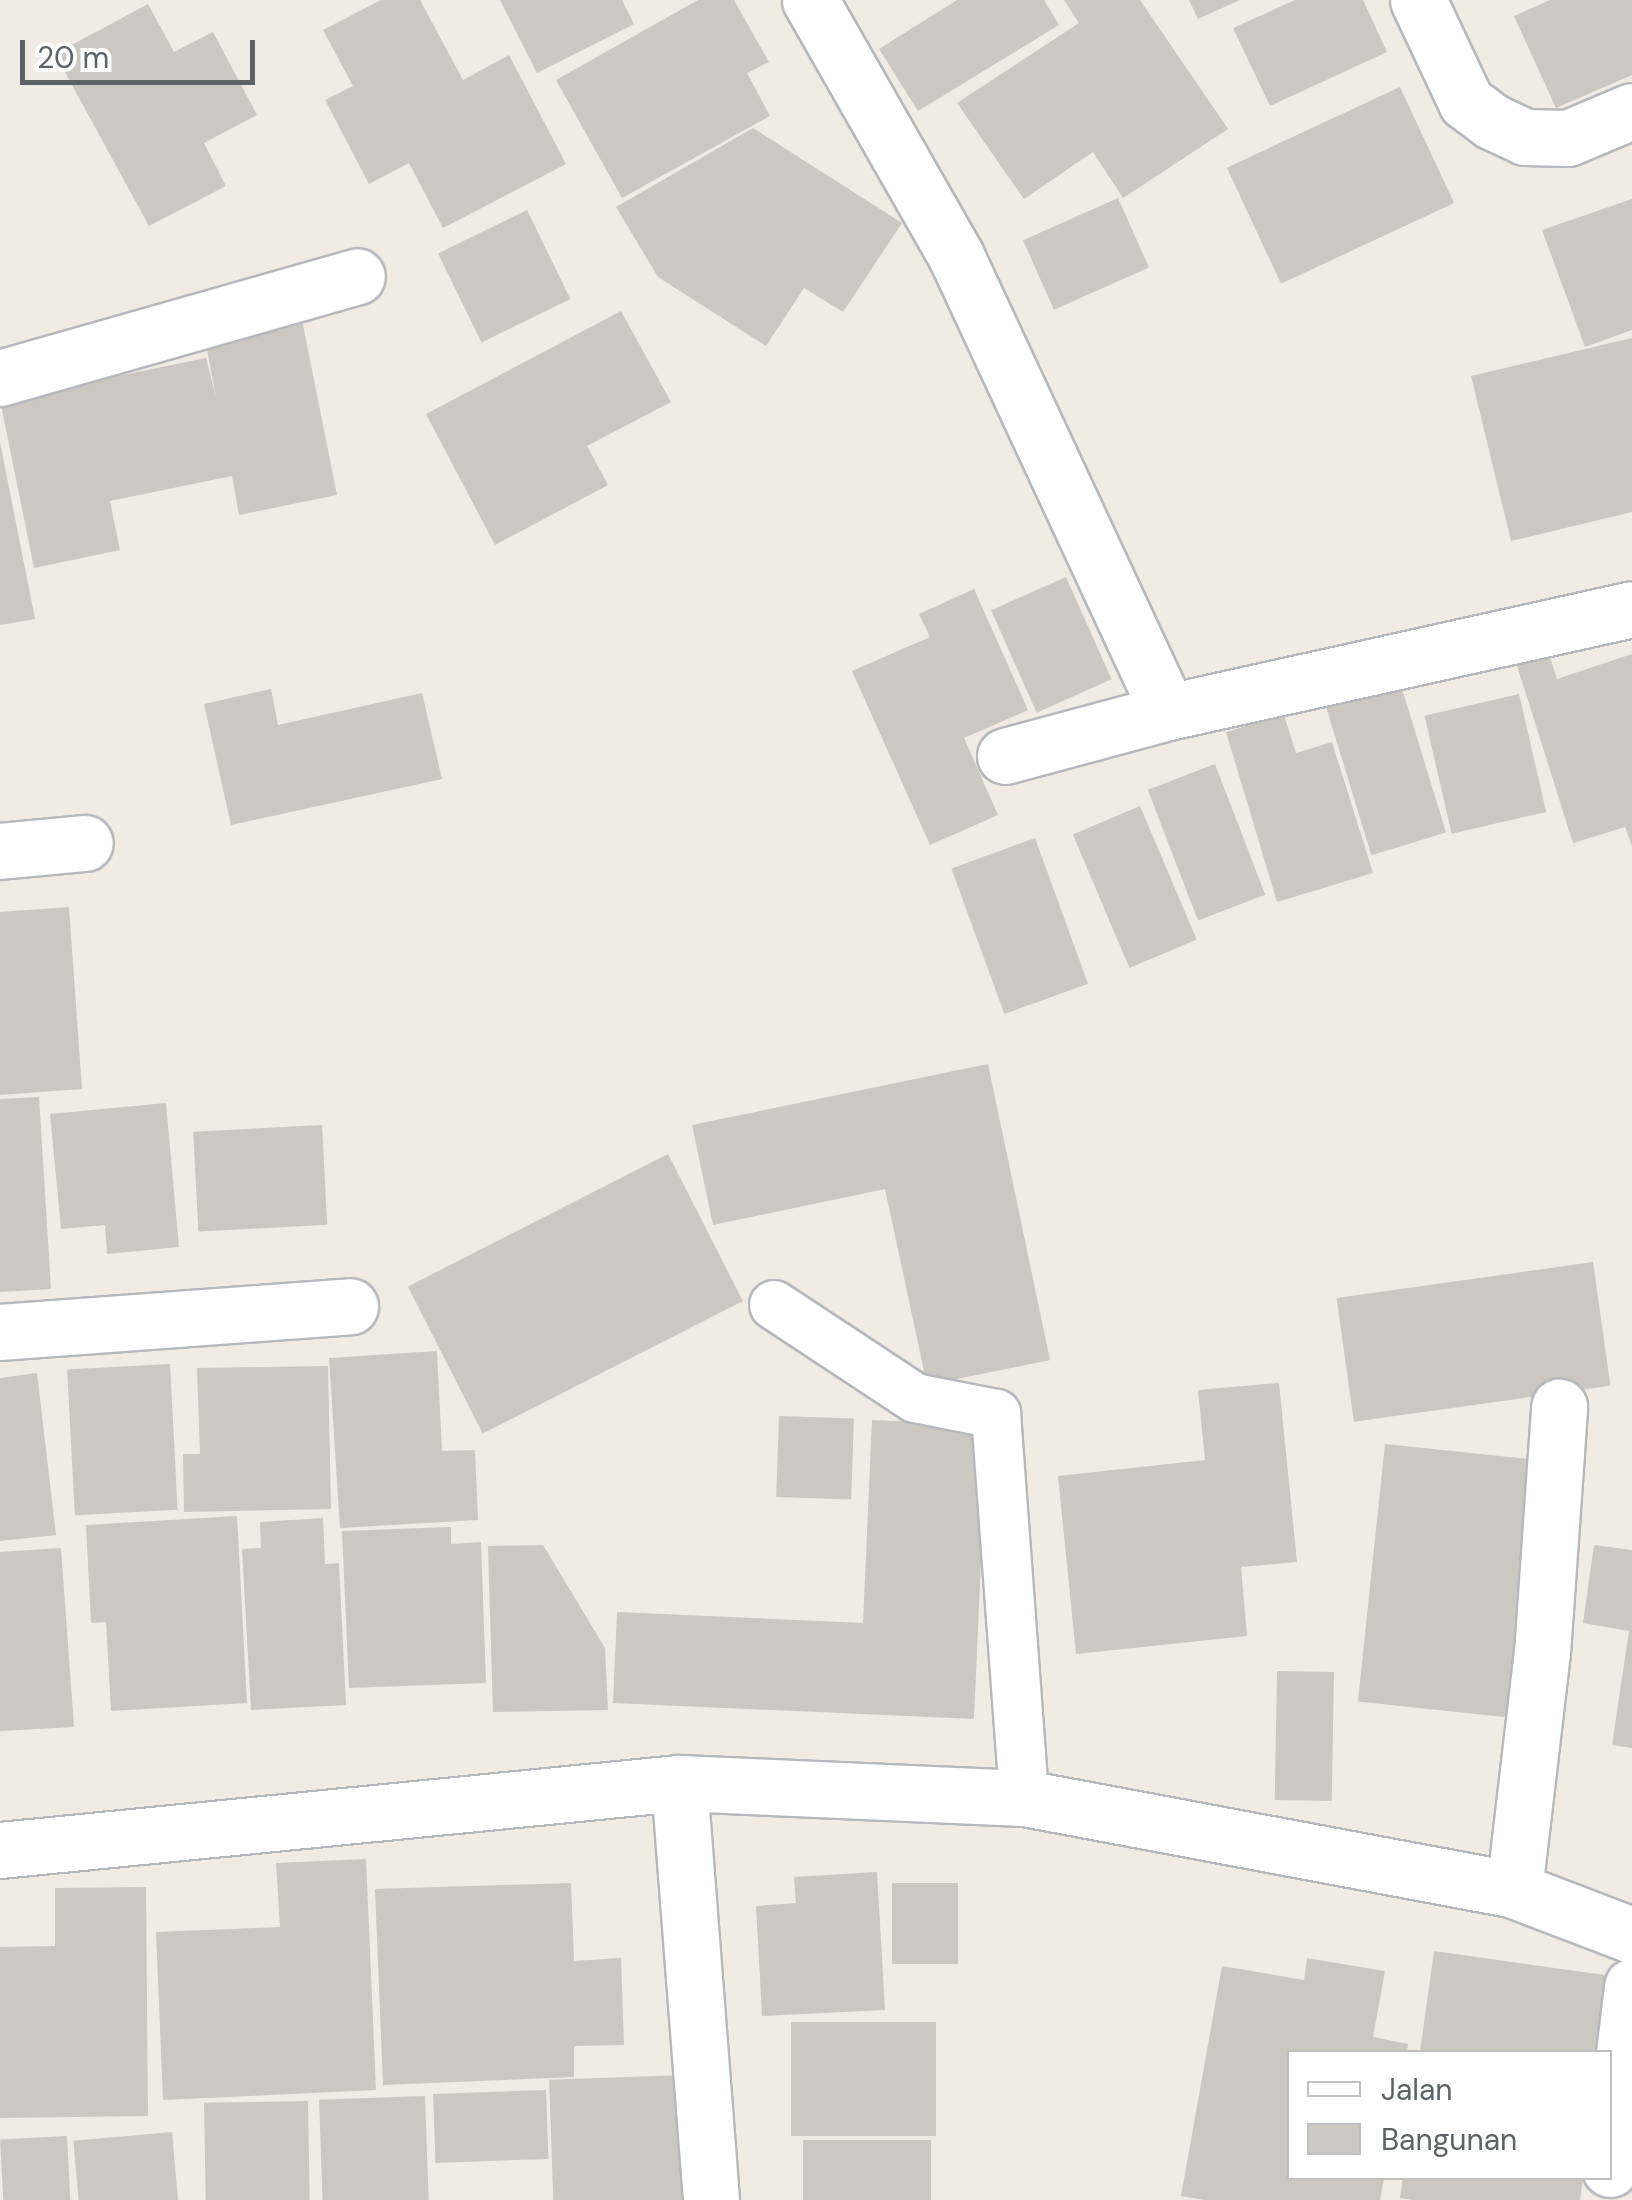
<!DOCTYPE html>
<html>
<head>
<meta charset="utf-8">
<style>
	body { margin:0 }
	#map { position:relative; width:1632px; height:2200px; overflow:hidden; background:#f0ece4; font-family:"DM Sans",sans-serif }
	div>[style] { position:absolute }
	.building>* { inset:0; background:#cbc7c1; transform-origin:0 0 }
	.roads { filter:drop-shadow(2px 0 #b5b8bc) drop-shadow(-2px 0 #b5b8bc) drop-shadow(0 2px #b5b8bc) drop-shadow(0 -2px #b5b8bc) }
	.service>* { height:48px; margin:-24px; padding:0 24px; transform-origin:24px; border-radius:24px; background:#fff }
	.minor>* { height:55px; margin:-27.5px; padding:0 27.5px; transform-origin:27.5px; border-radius:27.5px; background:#fff }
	span { translate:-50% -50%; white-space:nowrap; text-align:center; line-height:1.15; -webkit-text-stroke:8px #fff; paint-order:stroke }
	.legend { position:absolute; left:1287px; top:2050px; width:325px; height:130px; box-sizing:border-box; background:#fff; border:2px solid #bec0c2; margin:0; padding:12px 18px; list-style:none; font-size:30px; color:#5c6266 }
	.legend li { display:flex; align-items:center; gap:20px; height:50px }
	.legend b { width:50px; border:2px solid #bec0c2 }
	.scale { position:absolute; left:20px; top:40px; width:235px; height:45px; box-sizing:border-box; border:5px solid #5c6266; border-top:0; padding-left:12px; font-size:30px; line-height:35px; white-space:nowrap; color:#5c6266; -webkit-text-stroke:8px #fff; paint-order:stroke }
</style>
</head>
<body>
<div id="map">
	<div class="building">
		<i style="clip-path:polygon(381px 0,420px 0,463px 80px,509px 55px,566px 164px,443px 228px,409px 163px,369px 184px,325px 100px,353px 86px,323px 30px)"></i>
		<i style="clip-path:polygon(500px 0,622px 0,634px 24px,537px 73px)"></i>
		<i style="clip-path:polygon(698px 0,734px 0,769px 62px,747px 73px,770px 116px,622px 198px,556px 80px)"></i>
		<i style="clip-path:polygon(957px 0,1044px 0,1059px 25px,918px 111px,879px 49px)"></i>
		<i style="clip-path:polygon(1064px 0,1140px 0,1228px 129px,1123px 198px,1093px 152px,1024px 199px,957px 103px,1079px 23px)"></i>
		<i style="clip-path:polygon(1189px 0,1240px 0,1198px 19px)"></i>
		<i style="clip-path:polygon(1295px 0,1363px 0,1387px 52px,1270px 106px,1233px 28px)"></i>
		<i style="clip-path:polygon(1550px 0,1632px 0,1632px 75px,1556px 108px,1514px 16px)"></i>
		<i style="clip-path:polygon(148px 4px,174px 52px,213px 32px,257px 115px,204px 143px,226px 186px,149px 226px,55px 54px)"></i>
		<i style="left:1400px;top:87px;width:128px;height:191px;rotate:65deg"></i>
		<i style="clip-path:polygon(753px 128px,902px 223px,843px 312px,804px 288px,766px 346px,658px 277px,616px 207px)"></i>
		<i style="left:1118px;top:198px;width:76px;height:104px;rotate:66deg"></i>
		<i style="clip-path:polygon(1632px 199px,1632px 330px,1585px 347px,1542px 230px)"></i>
		<i style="left:527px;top:210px;width:99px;height:99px;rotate:64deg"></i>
		<i style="clip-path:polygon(621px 311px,671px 402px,587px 446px,608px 485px,495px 545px,426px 414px)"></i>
		<i style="clip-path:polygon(301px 315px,337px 495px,239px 515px,232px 476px,110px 501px,120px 550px,34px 568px,0 400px,206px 358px,216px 397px,204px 334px)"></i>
		<i style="clip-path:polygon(1632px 338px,1632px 512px,1511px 541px,1471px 376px)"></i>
		<i style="clip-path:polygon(0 442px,35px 619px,0 625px)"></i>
		<i style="left:1066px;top:577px;width:112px;height:82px;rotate:66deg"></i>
		<i style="clip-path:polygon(974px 589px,1028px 710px,964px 738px,998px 815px,930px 845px,852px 671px,930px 637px,919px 614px)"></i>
		<i style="clip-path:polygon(1545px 642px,1557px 679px,1632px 654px,1632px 846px,1625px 827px,1573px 843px,1513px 653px)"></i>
		<i style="left:1396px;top:669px;width:171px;height:78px;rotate:73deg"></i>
		<i style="clip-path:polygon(271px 689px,278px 725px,422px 693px,442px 779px,231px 825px,204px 704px)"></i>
		<i style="left:1519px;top:694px;width:121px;height:97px;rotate:77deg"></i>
		<i style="clip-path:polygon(1284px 715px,1296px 753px,1332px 742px,1373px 873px,1277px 902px,1226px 732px)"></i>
		<i style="left:1215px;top:764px;width:140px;height:72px;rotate:69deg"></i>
		<i style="left:1140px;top:806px;width:145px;height:73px;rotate:67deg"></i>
		<i style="left:1035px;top:838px;width:155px;height:89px;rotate:70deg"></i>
		<i style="clip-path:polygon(69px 907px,82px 1089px,0 1095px,0 912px)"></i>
		<i style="clip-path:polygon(988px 1064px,1050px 1360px,927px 1385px,885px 1189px,713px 1225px,692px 1125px)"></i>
		<i style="clip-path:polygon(39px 1097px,51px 1289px,0 1292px,0 1099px)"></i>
		<i style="clip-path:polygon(166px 1103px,179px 1247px,107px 1254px,105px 1225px,61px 1229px,50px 1114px)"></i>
		<i style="left:322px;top:1125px;width:100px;height:129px;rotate:87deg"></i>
		<i style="left:668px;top:1154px;width:165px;height:292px;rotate:63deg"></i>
		<i style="left:1593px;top:1262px;width:125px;height:259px;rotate:82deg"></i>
		<i style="clip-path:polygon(437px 1351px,442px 1451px,475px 1450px,478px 1520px,340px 1528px,329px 1358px)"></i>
		<i style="left:170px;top:1364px;width:146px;height:103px;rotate:87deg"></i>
		<i style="clip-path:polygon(328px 1366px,331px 1509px,184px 1512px,183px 1454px,200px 1454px,197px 1368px)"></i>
		<i style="clip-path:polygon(37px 1373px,56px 1535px,0 1541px,0 1378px)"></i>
		<i style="clip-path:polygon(1279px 1383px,1297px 1562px,1241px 1567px,1247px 1636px,1076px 1654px,1058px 1476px,1205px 1460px,1198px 1390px)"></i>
		<i style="left:779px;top:1416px;width:75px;height:81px;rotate:2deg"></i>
		<i style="clip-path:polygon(872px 1420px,987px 1425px,974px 1719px,613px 1703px,617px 1612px,863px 1623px)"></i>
		<i style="left:1385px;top:1444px;width:161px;height:259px;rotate:6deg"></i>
		<i style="clip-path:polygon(237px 1516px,247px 1703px,111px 1711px,106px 1622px,91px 1623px,86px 1525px)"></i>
		<i style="clip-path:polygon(323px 1518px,325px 1564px,339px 1563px,346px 1705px,251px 1710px,242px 1549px,261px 1548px,260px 1522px)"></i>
		<i style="clip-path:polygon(451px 1527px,451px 1544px,481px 1542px,486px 1683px,349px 1688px,342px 1531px)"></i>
		<i style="clip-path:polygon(543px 1545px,605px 1648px,608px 1710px,493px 1712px,488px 1546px)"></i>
		<i style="clip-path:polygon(1594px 1545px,1632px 1550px,1632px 1748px,1612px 1745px,1629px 1631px,1583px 1623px)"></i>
		<i style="clip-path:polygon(61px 1548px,74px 1727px,0 1731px,0 1552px)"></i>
		<i style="left:1277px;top:1671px;width:57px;height:129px;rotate:1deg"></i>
		<i style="clip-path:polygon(366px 1859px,376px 2090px,163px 2100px,156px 1932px,280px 1927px,276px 1863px)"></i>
		<i style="clip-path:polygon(877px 1872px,885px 2010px,762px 2016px,756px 1906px,796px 1903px,794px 1877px)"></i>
		<i style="clip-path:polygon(571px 1883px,574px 1961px,621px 1958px,624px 2045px,574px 2046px,574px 2077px,383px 2085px,375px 1889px)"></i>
		<i style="left:892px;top:1883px;width:66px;height:81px"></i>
		<i style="clip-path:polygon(146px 1887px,148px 2116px,0 2118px,0 1947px,55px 1946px,55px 1888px)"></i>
		<i style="clip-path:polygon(1434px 1951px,1612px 1976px,1601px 2052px,1420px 2052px)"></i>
		<i style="clip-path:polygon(1307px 1958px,1385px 1971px,1373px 2037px,1408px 2044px,1407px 2052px,1290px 2052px,1290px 2178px,1384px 2178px,1380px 2200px,1204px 2200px,1181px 2196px,1222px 1966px,1304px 1980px)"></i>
		<i style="left:791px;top:2022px;width:145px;height:114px"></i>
		<i style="left:685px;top:2075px;width:125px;height:136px;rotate:88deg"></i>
		<i style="left:546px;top:2090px;width:69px;height:113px;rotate:88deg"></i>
		<i style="left:425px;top:2096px;width:104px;height:106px;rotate:88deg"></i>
		<i style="left:308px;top:2101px;width:99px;height:104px;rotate:89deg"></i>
		<i style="left:172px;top:2132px;width:68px;height:99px;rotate:85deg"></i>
		<i style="left:67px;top:2136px;width:64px;height:67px;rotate:87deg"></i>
		<i style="left:803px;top:2140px;width:128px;height:60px"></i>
		<i style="clip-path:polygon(1403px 2178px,1583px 2178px,1580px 2200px,1412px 2200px,1400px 2198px)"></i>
	</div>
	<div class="roads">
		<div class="service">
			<i style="left:774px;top:1305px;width:169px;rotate:33.4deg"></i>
			<i style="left:915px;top:1398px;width:83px;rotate:11.2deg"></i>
			<i style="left:996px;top:1414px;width:385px;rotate:85.8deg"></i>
		</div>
		<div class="minor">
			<i style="left:810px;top:0;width:295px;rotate:60.3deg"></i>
			<i style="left:956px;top:256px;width:503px;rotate:65.07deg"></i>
			<i style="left:1418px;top:0;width:113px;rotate:64.8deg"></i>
			<i style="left:1466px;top:102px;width:31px;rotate:37deg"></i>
			<i style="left:1491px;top:121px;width:38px;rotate:25deg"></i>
			<i style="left:1525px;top:137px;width:43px;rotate:1.3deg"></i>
			<i style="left:1568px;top:138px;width:69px;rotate:-22.9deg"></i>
			<i style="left:0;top:378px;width:371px;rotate:-15.9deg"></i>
			<i style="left:1005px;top:756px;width:169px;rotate:-15.1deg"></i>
			<i style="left:1168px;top:712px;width:475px;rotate:-12.5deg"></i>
			<i style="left:0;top:851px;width:85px;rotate:-5.4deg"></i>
			<i style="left:0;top:1332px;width:351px;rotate:-4.2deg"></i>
			<i style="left:679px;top:1783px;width:418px;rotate:85.6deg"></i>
			<i style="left:0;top:1850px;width:682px;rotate:-5.64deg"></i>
			<i style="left:679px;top:1783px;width:345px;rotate:2.5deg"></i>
			<i style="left:1024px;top:1798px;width:499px;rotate:10.6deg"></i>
			<i style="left:1514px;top:1890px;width:126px;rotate:20.9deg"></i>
			<i style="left:1514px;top:1890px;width:239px;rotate:-83.3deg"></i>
			<i style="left:1542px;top:1653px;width:247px;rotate:-86deg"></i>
			<i style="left:1610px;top:2169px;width:184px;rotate:-83.1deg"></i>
		</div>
	</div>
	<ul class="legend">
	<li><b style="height:12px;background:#fff"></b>Jalan</li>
	<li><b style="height:28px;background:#cbc7c1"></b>Bangunan</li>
	</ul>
	<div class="scale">20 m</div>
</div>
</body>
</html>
